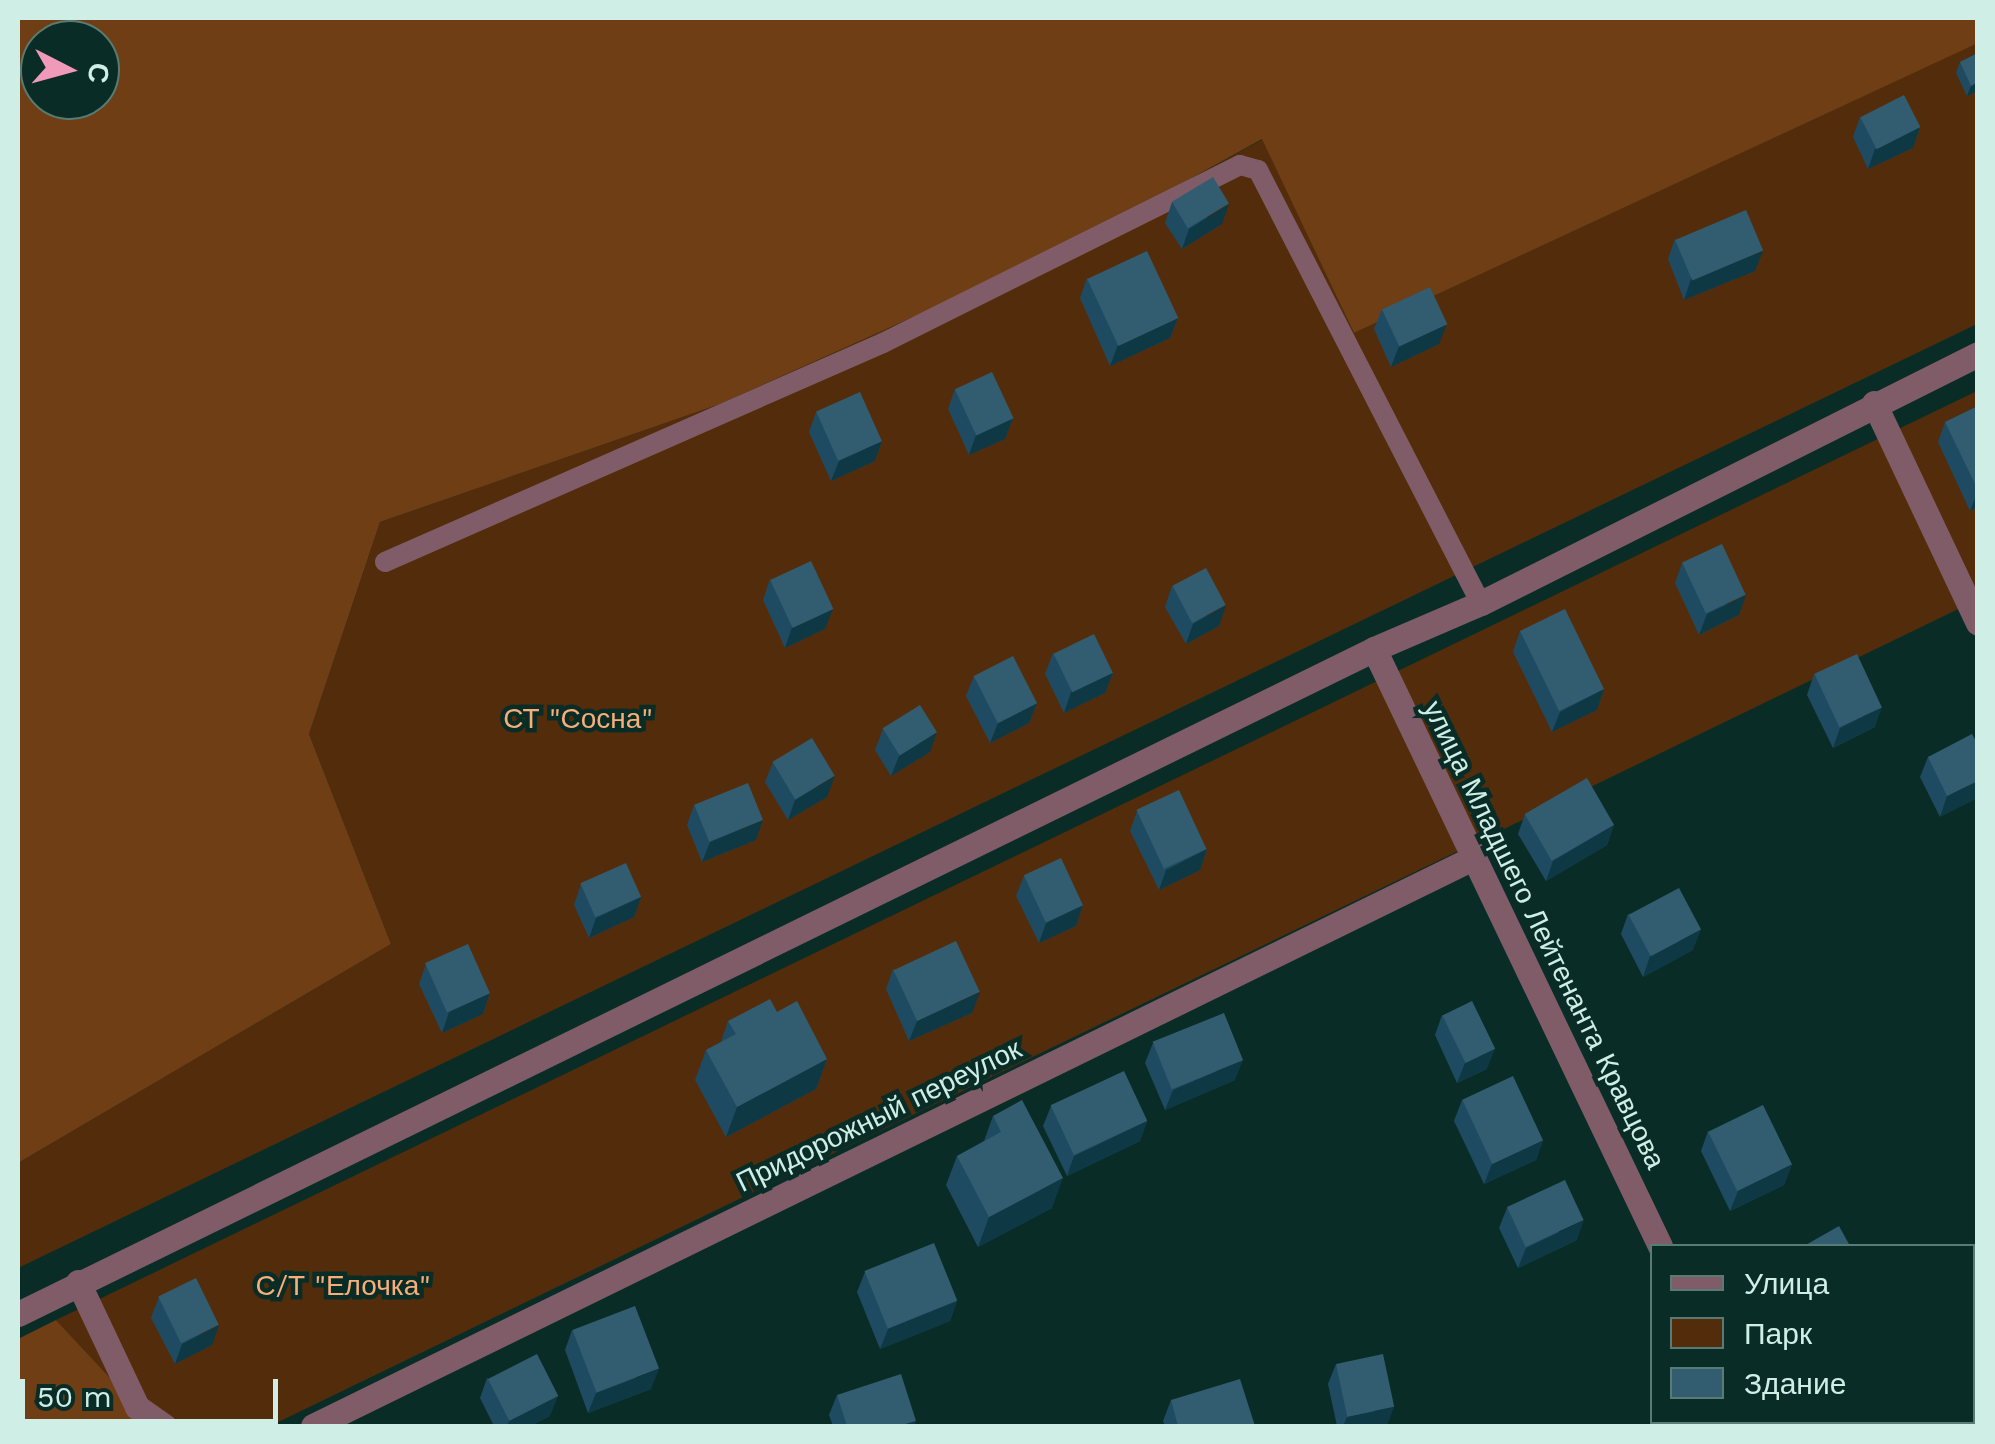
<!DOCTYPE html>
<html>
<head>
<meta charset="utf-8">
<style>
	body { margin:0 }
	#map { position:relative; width:1995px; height:1444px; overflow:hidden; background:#092d26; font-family:"Work Sans",sans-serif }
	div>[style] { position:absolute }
	.green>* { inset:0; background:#532d0b }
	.forest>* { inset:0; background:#6f3e15 }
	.service>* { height:20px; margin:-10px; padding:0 10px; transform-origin:10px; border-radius:10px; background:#7f5c67 }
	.minor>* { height:25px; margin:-12.5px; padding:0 12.5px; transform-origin:12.5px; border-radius:12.5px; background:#7f5c67 }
	.tertiary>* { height:25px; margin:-12.5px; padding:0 12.5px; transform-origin:12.5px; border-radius:12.5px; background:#7f5c67 }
	.wall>* { inset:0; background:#1f4b62 }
	.shaded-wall>* { inset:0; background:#0e3844 }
	.building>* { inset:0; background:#325d70; transform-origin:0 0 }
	span { translate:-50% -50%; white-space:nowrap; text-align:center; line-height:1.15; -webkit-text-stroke:9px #092d26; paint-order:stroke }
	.park-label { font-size:28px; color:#f7ae78 }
	.street-label { font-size:28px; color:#cfefe6 }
	.frame { position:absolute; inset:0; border:20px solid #cfefe6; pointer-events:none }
	.legend { position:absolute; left:1650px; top:1244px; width:325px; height:180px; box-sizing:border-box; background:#092d26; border:2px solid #587b73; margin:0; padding:12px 18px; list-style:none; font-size:30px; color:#cfefe6 }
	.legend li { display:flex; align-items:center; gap:20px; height:50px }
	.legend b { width:50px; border:2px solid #587b73 }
	.north { position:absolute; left:20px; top:20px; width:100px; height:100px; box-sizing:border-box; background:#092d26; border:2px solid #587b73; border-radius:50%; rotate:96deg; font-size:28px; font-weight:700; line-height:40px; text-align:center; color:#cfefe6 }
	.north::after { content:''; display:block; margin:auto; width:35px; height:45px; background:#ef9ab8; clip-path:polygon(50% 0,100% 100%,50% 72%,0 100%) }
	.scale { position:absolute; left:20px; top:1379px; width:258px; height:45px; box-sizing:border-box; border:5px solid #cfefe6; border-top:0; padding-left:12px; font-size:30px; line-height:35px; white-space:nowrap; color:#cfefe6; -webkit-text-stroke:8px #092d26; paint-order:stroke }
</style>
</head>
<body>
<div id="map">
	<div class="green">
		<i style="clip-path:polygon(1977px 43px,1977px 324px,18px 1268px,18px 1163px,391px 944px,309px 734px,380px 522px,720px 404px,1062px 250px,1263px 139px,1354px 333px)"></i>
		<i style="clip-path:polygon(1977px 391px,1977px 600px,270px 1426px,155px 1426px,56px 1320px)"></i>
	</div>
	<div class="forest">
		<i style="clip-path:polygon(evenodd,18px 18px,1977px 18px,1978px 43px,1354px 333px,1262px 139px,1062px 250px,720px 404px,380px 522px,309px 734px,391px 944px,18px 1163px,18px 18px,40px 40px,100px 40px,100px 100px,40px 100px,40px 40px)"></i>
		<i style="clip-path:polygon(56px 1320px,155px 1426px,18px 1426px,18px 1339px)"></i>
	</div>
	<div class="service">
		<i style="left:385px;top:562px;width:544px;rotate:-23.74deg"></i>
		<i style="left:883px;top:343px;width:399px;rotate:-26.5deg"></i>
		<i style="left:1240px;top:165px;width:19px;rotate:16deg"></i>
		<i style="left:1258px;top:170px;width:487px;rotate:62.8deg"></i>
		<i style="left:1972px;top:1305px;width:6px;rotate:-18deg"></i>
	</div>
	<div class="minor">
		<i style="left:1874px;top:403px;width:243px;rotate:64.7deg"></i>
		<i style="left:1374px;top:649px;width:662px;rotate:64.4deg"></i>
		<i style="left:78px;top:1282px;width:138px;rotate:64.7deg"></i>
		<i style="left:137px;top:1407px;width:33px;rotate:35deg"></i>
		<i style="left:1740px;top:1422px;width:4px;rotate:76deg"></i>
		<i style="left:313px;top:1426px;width:1289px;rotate:-26.09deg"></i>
		<i style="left:1681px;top:1426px;width:12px;rotate:-20deg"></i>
	</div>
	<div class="tertiary">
		<i style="left:18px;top:1314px;width:1510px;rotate:-26.12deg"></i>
		<i style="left:1374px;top:649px;width:116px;rotate:-23.3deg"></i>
		<i style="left:1481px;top:603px;width:556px;rotate:-26.61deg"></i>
	</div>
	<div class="wall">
		<i style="clip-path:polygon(1978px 53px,1978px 91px,1967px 96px,1956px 73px,1960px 62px)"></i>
		<i style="clip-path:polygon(1860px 117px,1920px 127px,1913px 148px,1868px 169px,1853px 137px)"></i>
		<i style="clip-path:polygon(1172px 202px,1222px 224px,1182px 249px,1165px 223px)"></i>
		<i style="clip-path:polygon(1675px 239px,1755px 271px,1684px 300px,1668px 259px)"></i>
		<i style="clip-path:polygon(1087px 278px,1178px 318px,1170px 338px,1110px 366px,1080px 298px)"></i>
		<i style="clip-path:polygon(1382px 309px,1439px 344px,1391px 367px,1374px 329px)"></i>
		<i style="clip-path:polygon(955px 389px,1013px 418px,1005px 439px,969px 455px,948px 409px)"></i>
		<i style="clip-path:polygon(1978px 406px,1978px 507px,1970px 511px,1938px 442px,1945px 422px)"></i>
		<i style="clip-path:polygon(816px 412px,882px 441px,875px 461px,831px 481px,809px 432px)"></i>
		<i style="clip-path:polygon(1682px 563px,1739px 615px,1699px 635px,1675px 583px)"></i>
		<i style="clip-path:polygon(770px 579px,825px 629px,785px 648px,763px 600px)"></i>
		<i style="clip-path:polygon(1172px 586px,1219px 626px,1186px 644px,1165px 607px)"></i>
		<i style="clip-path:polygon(1520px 631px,1604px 689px,1597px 710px,1552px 732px,1513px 652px)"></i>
		<i style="clip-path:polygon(1053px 653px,1113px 673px,1105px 693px,1064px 713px,1045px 674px)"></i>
		<i style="clip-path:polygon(1814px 674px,1875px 727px,1833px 748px,1807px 695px)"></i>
		<i style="clip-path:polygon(974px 676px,1037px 703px,1029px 723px,990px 743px,966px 696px)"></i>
		<i style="clip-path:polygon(883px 729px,930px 752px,891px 776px,875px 750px)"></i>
		<i style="clip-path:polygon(1978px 745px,1940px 817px,1920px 777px,1928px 757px)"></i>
		<i style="clip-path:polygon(773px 762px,827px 797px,788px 820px,765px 782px)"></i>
		<i style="clip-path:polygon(694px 805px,756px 840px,702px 862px,687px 825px)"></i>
		<i style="clip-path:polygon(1137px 811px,1207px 849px,1200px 870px,1159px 890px,1130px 831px)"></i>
		<i style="clip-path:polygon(1525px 814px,1614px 825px,1607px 845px,1546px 881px,1518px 834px)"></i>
		<i style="clip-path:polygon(1024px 876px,1083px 905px,1076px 926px,1039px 943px,1016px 896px)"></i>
		<i style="clip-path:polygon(581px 884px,641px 897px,634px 917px,589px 938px,574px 905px)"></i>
		<i style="clip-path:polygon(1628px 914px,1693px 950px,1643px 977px,1621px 934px)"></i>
		<i style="clip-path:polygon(426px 964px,490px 993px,483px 1014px,442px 1033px,419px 984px)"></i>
		<i style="clip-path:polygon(893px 969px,972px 1013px,909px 1041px,886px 989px)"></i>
		<i style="clip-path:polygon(777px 1012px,827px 1059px,816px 1089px,726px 1137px,695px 1080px,706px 1050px,721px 1042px,728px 1021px)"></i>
		<i style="clip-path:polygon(1442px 1015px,1487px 1069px,1457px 1083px,1435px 1035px)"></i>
		<i style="clip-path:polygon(1153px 1043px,1235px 1080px,1165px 1110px,1145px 1063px)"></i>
		<i style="clip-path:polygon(1462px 1100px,1543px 1140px,1536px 1160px,1484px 1184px,1454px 1121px)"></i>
		<i style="clip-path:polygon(1051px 1106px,1147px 1121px,1140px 1141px,1067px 1176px,1043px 1126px)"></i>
		<i style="clip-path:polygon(993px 1116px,1052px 1208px,978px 1247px,946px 1185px,957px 1156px,984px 1141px)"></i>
		<i style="clip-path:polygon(1708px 1131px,1792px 1164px,1784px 1185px,1730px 1211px,1701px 1151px)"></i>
		<i style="clip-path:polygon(1507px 1208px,1577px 1240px,1518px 1268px,1499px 1228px)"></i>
		<i style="clip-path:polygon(865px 1272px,957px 1301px,950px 1321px,880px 1349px,857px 1292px)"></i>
		<i style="clip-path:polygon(159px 1297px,212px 1345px,175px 1364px,151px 1318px)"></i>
		<i style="clip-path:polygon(572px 1330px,651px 1389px,588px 1413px,565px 1350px)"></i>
		<i style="clip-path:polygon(1336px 1364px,1387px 1426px,1337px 1426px,1328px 1384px)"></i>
		<i style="clip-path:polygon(487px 1378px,550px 1416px,530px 1426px,494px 1426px,480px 1398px)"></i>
		<i style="clip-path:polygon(837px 1395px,914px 1426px,833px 1426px,829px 1415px)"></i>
		<i style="clip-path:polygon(1171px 1400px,1255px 1426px,1165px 1426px,1163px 1421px)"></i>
	</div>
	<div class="shaded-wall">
		<i style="clip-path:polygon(1978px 82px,1978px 91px,1967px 96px,1971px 86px)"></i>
		<i style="clip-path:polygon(1920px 127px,1913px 148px,1868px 169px,1875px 149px)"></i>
		<i style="clip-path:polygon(1229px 204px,1222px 224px,1182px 249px,1189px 229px)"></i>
		<i style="clip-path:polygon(1763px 251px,1755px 271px,1684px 300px,1691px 279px)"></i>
		<i style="clip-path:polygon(1178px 318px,1170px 338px,1110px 366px,1118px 345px)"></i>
		<i style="clip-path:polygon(1447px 324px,1439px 344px,1391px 367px,1399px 346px)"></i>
		<i style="clip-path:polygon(1013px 418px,1005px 439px,969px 455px,976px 435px)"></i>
		<i style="clip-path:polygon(882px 441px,875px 461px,831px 481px,839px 461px)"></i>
		<i style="clip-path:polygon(1978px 491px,1978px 507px,1970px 511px)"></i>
		<i style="clip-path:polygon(1746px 595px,1739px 615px,1699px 635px,1707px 614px)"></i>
		<i style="clip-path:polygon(1226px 605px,1219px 626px,1186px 644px,1193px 624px)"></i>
		<i style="clip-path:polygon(833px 609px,825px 629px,785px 648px,792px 627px)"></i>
		<i style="clip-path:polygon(1113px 673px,1105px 693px,1064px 713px,1071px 692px)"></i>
		<i style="clip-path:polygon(1604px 689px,1597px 710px,1552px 732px,1560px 712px)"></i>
		<i style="clip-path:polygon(1037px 703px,1029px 723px,990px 743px,998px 723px)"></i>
		<i style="clip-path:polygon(1882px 707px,1875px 727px,1833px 748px,1840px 728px)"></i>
		<i style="clip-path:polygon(937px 732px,930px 752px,891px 776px,899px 756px)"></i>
		<i style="clip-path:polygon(835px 776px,827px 797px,788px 820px,795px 800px)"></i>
		<i style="clip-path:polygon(1978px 781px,1978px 798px,1940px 817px,1947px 796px)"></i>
		<i style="clip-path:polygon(763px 820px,756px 840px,702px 862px,710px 842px)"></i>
		<i style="clip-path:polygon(1614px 825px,1607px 845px,1546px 881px,1553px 861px)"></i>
		<i style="clip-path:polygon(1207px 849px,1200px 870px,1159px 890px,1166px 870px)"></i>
		<i style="clip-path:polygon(641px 897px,634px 917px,589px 938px,596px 918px)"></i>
		<i style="clip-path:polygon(1083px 905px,1076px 926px,1039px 943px,1046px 923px)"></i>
		<i style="clip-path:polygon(1701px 930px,1693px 950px,1643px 977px,1650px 956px)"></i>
		<i style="clip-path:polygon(980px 992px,972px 1013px,909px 1041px,917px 1021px)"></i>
		<i style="clip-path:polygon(490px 993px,483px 1014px,442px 1033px,449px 1012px)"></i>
		<i style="clip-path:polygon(1495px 1049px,1487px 1069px,1457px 1083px,1465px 1063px)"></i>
		<i style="clip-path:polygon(827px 1059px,816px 1089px,726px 1137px,737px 1107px)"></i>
		<i style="clip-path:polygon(1243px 1060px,1235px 1080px,1165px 1110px,1173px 1090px)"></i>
		<i style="clip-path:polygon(1147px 1121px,1140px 1141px,1067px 1176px,1074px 1156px)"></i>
		<i style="clip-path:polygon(1543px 1140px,1536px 1160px,1484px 1184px,1492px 1164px)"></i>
		<i style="clip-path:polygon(1792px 1164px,1784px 1185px,1730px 1211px,1738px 1191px)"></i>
		<i style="clip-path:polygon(1063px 1178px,1052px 1208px,978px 1247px,989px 1217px)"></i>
		<i style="clip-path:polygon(1584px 1220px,1577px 1240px,1518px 1268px,1526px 1248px)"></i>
		<i style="clip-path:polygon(957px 1301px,950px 1321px,880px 1349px,888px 1329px)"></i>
		<i style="clip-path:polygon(219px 1325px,212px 1345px,175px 1364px,182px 1344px)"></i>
		<i style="clip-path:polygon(659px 1369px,651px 1389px,588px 1413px,596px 1393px)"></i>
		<i style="clip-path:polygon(558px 1396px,550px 1416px,530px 1426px,507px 1426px,509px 1421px)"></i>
		<i style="clip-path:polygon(1394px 1407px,1387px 1426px,1343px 1426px,1347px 1417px)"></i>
		<i style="clip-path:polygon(916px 1421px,914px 1426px,898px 1426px)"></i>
	</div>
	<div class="building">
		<i style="clip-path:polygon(1978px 53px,1978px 82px,1971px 86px,1960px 62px)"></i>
		<i style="left:1904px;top:95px;width:36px;height:49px;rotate:63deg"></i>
		<i style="left:1213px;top:177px;width:31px;height:48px;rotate:59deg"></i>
		<i style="left:1746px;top:210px;width:44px;height:77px;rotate:67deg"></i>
		<i style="left:1147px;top:251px;width:74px;height:66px;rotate:65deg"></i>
		<i style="left:1430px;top:287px;width:41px;height:53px;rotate:65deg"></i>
		<i style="left:992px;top:372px;width:51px;height:41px;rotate:65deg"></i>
		<i style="left:860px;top:392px;width:54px;height:48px;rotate:66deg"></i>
		<i style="clip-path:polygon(1978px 406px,1978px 490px,1945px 422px)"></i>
		<i style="left:1722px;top:544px;width:56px;height:44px;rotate:65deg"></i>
		<i style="left:811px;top:561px;width:53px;height:45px;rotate:65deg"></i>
		<i style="left:1206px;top:568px;width:42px;height:38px;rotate:62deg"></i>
		<i style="left:1565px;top:609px;width:89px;height:50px;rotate:64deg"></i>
		<i style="left:1094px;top:634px;width:43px;height:45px;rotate:64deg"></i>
		<i style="left:1857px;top:654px;width:59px;height:47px;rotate:65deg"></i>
		<i style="left:1013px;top:656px;width:53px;height:44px;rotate:63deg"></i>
		<i style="left:920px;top:705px;width:32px;height:44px;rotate:58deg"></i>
		<i style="clip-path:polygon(1972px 734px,1978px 745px,1978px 781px,1947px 796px,1928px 757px)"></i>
		<i style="left:812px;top:738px;width:44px;height:46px;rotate:59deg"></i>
		<i style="left:1587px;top:778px;width:54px;height:72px;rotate:60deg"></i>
		<i style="left:748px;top:783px;width:40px;height:58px;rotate:68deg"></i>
		<i style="left:1179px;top:790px;width:65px;height:47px;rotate:65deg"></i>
		<i style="left:1061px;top:858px;width:52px;height:41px;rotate:65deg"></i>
		<i style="left:626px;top:863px;width:37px;height:50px;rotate:66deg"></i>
		<i style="left:1679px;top:888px;width:47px;height:57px;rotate:62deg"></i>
		<i style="left:956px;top:941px;width:56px;height:69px;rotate:65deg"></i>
		<i style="left:468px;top:944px;width:54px;height:47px;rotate:66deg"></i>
		<i style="clip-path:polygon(770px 999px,777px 1012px,797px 1001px,827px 1059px,737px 1107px,706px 1050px,736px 1034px,728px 1021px)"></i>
		<i style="left:1472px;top:1001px;width:53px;height:33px;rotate:64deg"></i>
		<i style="left:1224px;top:1013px;width:51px;height:77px;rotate:68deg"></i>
		<i style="left:1124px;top:1071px;width:55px;height:81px;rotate:65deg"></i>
		<i style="left:1513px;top:1076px;width:71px;height:56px;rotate:65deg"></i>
		<i style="clip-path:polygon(1022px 1100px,1063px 1178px,989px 1217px,957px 1156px,1001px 1132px,993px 1116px)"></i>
		<i style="left:1763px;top:1105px;width:66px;height:61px;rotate:64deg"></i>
		<i style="left:1565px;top:1180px;width:44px;height:64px;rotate:65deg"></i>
		<i style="clip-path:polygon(1839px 1226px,1850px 1246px,1804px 1246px)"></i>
		<i style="left:934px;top:1243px;width:62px;height:75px;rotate:68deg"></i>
		<i style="left:196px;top:1278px;width:52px;height:42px;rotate:64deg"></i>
		<i style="left:635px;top:1306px;width:67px;height:67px;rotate:69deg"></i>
		<i style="left:537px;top:1354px;width:47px;height:55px;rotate:63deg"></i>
		<i style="left:1383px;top:1354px;width:54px;height:48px;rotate:78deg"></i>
		<i style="clip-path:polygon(901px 1374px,916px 1421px,898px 1426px,847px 1426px,837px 1395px)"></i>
		<i style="clip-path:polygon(1240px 1379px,1255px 1426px,1178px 1426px,1171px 1400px)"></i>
	</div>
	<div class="park-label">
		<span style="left:578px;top:719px">СТ "Сосна"</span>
		<span style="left:343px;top:1286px">С/Т "Елочка"</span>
	</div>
	<div class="street-label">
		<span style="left:1544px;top:935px;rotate:64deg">улица Младшего Лейтенанта Кравцова</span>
		<span style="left:879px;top:1116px;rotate:-26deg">Придорожный переулок</span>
	</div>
	<div class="frame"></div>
	<ul class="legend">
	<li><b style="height:12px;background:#7f5c67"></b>Улица</li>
	<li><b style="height:28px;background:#532d0b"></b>Парк</li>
	<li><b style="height:28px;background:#325d70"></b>Здание</li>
	</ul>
	<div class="north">С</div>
	<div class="scale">50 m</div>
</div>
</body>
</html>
